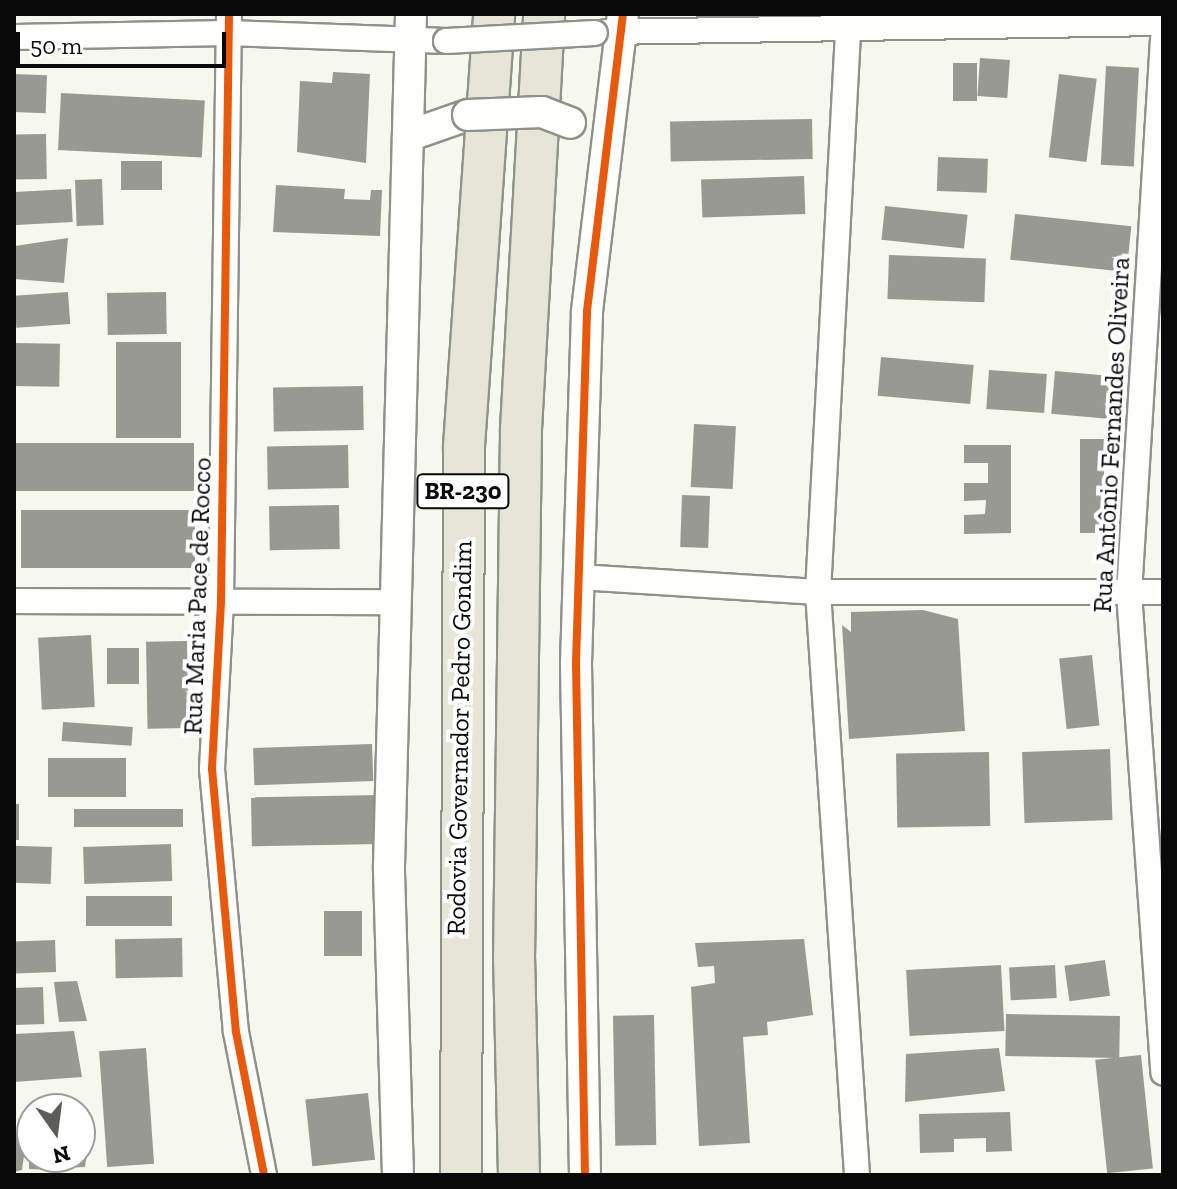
<!DOCTYPE html>
<html>
<head>
<meta charset="utf-8">
<style>
	body { margin:0 }
	#map { position:relative; width:1177px; height:1189px; overflow:hidden; background:#f6f8ed; font-family:"Zilla Slab",serif }
	div>[style] { position:absolute }
	.building>* { inset:0; background:#999993; transform-origin:0 0 }
	.roads { filter:drop-shadow(2px 0 #90918c) drop-shadow(-2px 0 #90918c) drop-shadow(0 2px #90918c) drop-shadow(0 -2px #90918c) }
	.minor>* { height:24px; margin:-12px; padding:0 12px; transform-origin:12px; border-radius:12px; background:#fefefc }
	.tertiary>* { height:30px; margin:-15px; padding:0 15px; transform-origin:15px; border-radius:15px; background:#fefefc }
	.trunk>* { height:40px; margin:-20px; padding:0 20px; transform-origin:20px; border-radius:20px; background:#e6e6d7 }
	.bridges { filter:drop-shadow(2px 0 #90918c) drop-shadow(-2px 0 #90918c) drop-shadow(0 2px #90918c) drop-shadow(0 -2px #90918c) }
	.minor-bridge>* { height:24px; margin:-12px; padding:0 12px; transform-origin:12px; border-radius:12px; background:#fefefc }
	.tertiary-bridge>* { height:30px; margin:-15px; padding:0 15px; transform-origin:15px; border-radius:15px; background:#fefefc }
	.cycleway>* { height:8px; margin:-4px; padding:0 4px; transform-origin:4px; border-radius:4px; background:#e8590c }
	span { translate:-50% -50%; white-space:nowrap; text-align:center; line-height:1.15; -webkit-text-stroke:8px #fff; paint-order:stroke }
	.shield-label span { padding:2px 6px; background:#fff; border:2px solid; border-radius:6px; -webkit-text-stroke-width:0 }
	.shield-label { font-size:24px; color:#090909; font-weight:700 }
	.street-label { font-size:26px; color:#090909 }
	.frame { position:absolute; inset:0; border:16px solid #090909; pointer-events:none }
	.north { position:absolute; left:16px; top:1093px; width:80px; height:80px; box-sizing:border-box; background:#fff; border:2px solid #9d9d9d; border-radius:50%; rotate:166deg; font-size:22px; font-weight:700; line-height:32px; text-align:center; color:#090909 }
	.north::after { content:''; display:block; margin:auto; width:28px; height:36px; background:#5c5d59; clip-path:polygon(50% 0,100% 100%,50% 72%,0 100%) }
	.scale { position:absolute; left:16px; top:32px; width:210px; height:36px; box-sizing:border-box; border:4px solid #090909; border-top:0; padding-left:10px; font-size:24px; line-height:28px; white-space:nowrap; color:#090909; -webkit-text-stroke:6px #fff; paint-order:stroke }
</style>
</head>
<body>
<div id="map">
	<div class="building">
		<i style="left:980px;top:58px;width:30px;height:38px;rotate:4deg"></i>
		<i style="left:953px;top:63px;width:24px;height:38px"></i>
		<i style="left:1106px;top:66px;width:33px;height:99px;rotate:3deg"></i>
		<i style="clip-path:polygon(333px 72px,370px 74px,366px 163px,297px 152px,300px 81px,332px 83px)"></i>
		<i style="left:14px;top:74px;width:33px;height:38px;rotate:2deg"></i>
		<i style="left:1059px;top:74px;width:38px;height:84px;rotate:7deg"></i>
		<i style="left:61px;top:93px;width:144px;height:57px;rotate:3deg"></i>
		<i style="left:812px;top:119px;width:40px;height:142px;rotate:89deg"></i>
		<i style="left:46px;top:134px;width:45px;height:32px;rotate:89deg"></i>
		<i style="left:938px;top:157px;width:50px;height:34px;rotate:2deg"></i>
		<i style="left:121px;top:161px;width:41px;height:29px"></i>
		<i style="left:804px;top:176px;width:38px;height:103px;rotate:88deg"></i>
		<i style="left:102px;top:179px;width:46px;height:27px;rotate:88deg"></i>
		<i style="clip-path:polygon(276px 185px,345px 189px,344px 199px,370px 200px,371px 190px,382px 190px,380px 236px,273px 232px)"></i>
		<i style="left:71px;top:189px;width:33px;height:57px;rotate:87deg"></i>
		<i style="left:885px;top:206px;width:83px;height:34px;rotate:6deg"></i>
		<i style="left:1015px;top:214px;width:117px;height:46px;rotate:6deg"></i>
		<i style="clip-path:polygon(68px 238px,64px 283px,14px 279px,15px 246px)"></i>
		<i style="left:889px;top:255px;width:97px;height:44px;rotate:2deg"></i>
		<i style="left:68px;top:292px;width:32px;height:54px;rotate:86deg"></i>
		<i style="left:166px;top:292px;width:42px;height:59px;rotate:89deg"></i>
		<i style="left:181px;top:342px;width:96px;height:65px;rotate:90deg"></i>
		<i style="left:14px;top:343px;width:46px;height:43px;rotate:1deg"></i>
		<i style="left:881px;top:357px;width:93px;height:39px;rotate:5deg"></i>
		<i style="left:989px;top:370px;width:58px;height:39px;rotate:4deg"></i>
		<i style="left:1055px;top:371px;width:65px;height:43px;rotate:5deg"></i>
		<i style="left:363px;top:386px;width:44px;height:90px;rotate:89deg"></i>
		<i style="left:694px;top:424px;width:42px;height:63px;rotate:3deg"></i>
		<i style="left:1080px;top:439px;width:24px;height:94px"></i>
		<i style="left:194px;top:443px;width:48px;height:180px;rotate:90deg"></i>
		<i style="left:348px;top:445px;width:43px;height:81px;rotate:89deg"></i>
		<i style="clip-path:polygon(964px 445px,1011px 445px,1011px 533px,964px 534px,964px 515px,985px 514px,986px 500px,964px 501px,964px 483px,988px 483px,988px 463px,964px 463px)"></i>
		<i style="left:682px;top:495px;width:28px;height:52px;rotate:2deg"></i>
		<i style="left:339px;top:505px;width:44px;height:70px;rotate:89deg"></i>
		<i style="left:195px;top:510px;width:58px;height:174px;rotate:90deg"></i>
		<i style="clip-path:polygon(923px 610px,958px 619px,965px 731px,849px 739px,842px 625px,851px 632px,851px 612px)"></i>
		<i style="left:91px;top:635px;width:72px;height:53px;rotate:87deg"></i>
		<i style="left:187px;top:641px;width:87px;height:41px;rotate:89deg"></i>
		<i style="left:107px;top:648px;width:32px;height:36px"></i>
		<i style="left:1092px;top:655px;width:71px;height:33px;rotate:84deg"></i>
		<i style="left:63px;top:722px;width:70px;height:19px;rotate:4deg"></i>
		<i style="left:372px;top:744px;width:37px;height:119px;rotate:88deg"></i>
		<i style="left:1110px;top:749px;width:71px;height:88px;rotate:88deg"></i>
		<i style="left:989px;top:752px;width:74px;height:93px;rotate:89deg"></i>
		<i style="left:48px;top:758px;width:78px;height:39px"></i>
		<i style="left:381px;top:795px;width:49px;height:130px;rotate:89deg"></i>
		<i style="left:14px;top:804px;width:5px;height:36px"></i>
		<i style="left:183px;top:809px;width:18px;height:109px;rotate:90deg"></i>
		<i style="left:171px;top:844px;width:37px;height:88px;rotate:88deg"></i>
		<i style="left:52px;top:847px;width:37px;height:38px;rotate:92deg"></i>
		<i style="left:172px;top:896px;width:30px;height:86px;rotate:90deg"></i>
		<i style="left:324px;top:911px;width:38px;height:45px"></i>
		<i style="left:182px;top:938px;width:39px;height:67px;rotate:89deg"></i>
		<i style="clip-path:polygon(804px 939px,813px 1015px,767px 1022px,768px 1035px,743px 1037px,750px 1143px,699px 1146px,691px 987px,715px 983px,714px 966px,698px 967px,695px 943px)"></i>
		<i style="left:55px;top:940px;width:32px;height:41px;rotate:88deg"></i>
		<i style="left:1105px;top:960px;width:36px;height:41px;rotate:82deg"></i>
		<i style="left:1001px;top:965px;width:66px;height:95px;rotate:87deg"></i>
		<i style="left:1055px;top:965px;width:33px;height:46px;rotate:87deg"></i>
		<i style="clip-path:polygon(77px 981px,87px 1021px,59px 1022px,54px 982px)"></i>
		<i style="left:43px;top:987px;width:37px;height:29px;rotate:88deg"></i>
		<i style="left:1006px;top:1014px;width:114px;height:42px;rotate:1deg"></i>
		<i style="left:654px;top:1015px;width:130px;height:41px;rotate:89deg"></i>
		<i style="clip-path:polygon(74px 1031px,82px 1077px,14px 1082px,14px 1034px)"></i>
		<i style="left:146px;top:1048px;width:116px;height:47px;rotate:86deg"></i>
		<i style="clip-path:polygon(999px 1048px,1005px 1091px,905px 1102px,906px 1054px)"></i>
		<i style="left:1141px;top:1055px;width:114px;height:46px;rotate:84deg"></i>
		<i style="left:368px;top:1093px;width:67px;height:63px;rotate:84deg"></i>
		<i style="clip-path:polygon(1010px 1112px,1012px 1151px,986px 1152px,986px 1138px,954px 1139px,954px 1152px,920px 1153px,919px 1114px)"></i>
		<i style="clip-path:polygon(80px 1132px,90px 1132px,85px 1167px,59px 1168px,60px 1157px,80px 1157px)"></i>
		<i style="clip-path:polygon(27px 1135px,22px 1170px,14px 1172px,14px 1136px)"></i>
		<i style="clip-path:polygon(29px 1157px,56px 1157px,54px 1170px,29px 1169px)"></i>
	</div>
	<div class="roads">
		<div class="minor">
			<i style="left:229px;top:14px;width:588px;rotate:90.78deg"></i>
			<i style="left:221px;top:602px;width:167px;rotate:93.1deg"></i>
			<i style="left:212px;top:769px;width:264px;rotate:84.8deg"></i>
			<i style="left:236px;top:1032px;width:146px;rotate:78.9deg"></i>
			<i style="left:849px;top:14px;width:579px;rotate:93.07deg"></i>
			<i style="left:818px;top:592px;width:584px;rotate:86.17deg"></i>
			<i style="left:606px;top:32px;width:557px;rotate:-0.93deg"></i>
			<i style="left:14px;top:37px;width:214px;rotate:-1.1deg"></i>
			<i style="left:228px;top:33px;width:218px;rotate:2.1deg"></i>
			<i style="left:1163px;top:39px;width:555px;rotate:93.51deg"></i>
			<i style="left:1129px;top:593px;width:481px;rotate:85.9deg"></i>
			<i style="left:579px;top:577px;width:239px;rotate:3.6deg"></i>
			<i style="left:818px;top:592px;width:345px"></i>
			<i style="left:14px;top:601px;width:379px;rotate:0.2deg"></i>
		</div>
		<div class="tertiary">
			<i style="left:408px;top:136px;width:64px;rotate:-19.3deg"></i>
			<i style="left:398px;top:1175px;width:309px;rotate:-91.7deg"></i>
			<i style="left:389px;top:866px;width:852px;rotate:-88.52deg"></i>
			<i style="left:585px;top:1175px;width:512px;rotate:-91.01deg"></i>
			<i style="left:576px;top:663px;width:352px;rotate:-88.2deg"></i>
			<i style="left:587px;top:311px;width:299px;rotate:-83.1deg"></i>
		</div>
		<div class="trunk">
			<i style="left:461px;top:1175px;width:729px;rotate:-89.76deg"></i>
			<i style="left:464px;top:446px;width:433px;rotate:-86deg"></i>
			<i style="left:519px;top:1175px;width:215px;rotate:-91.3deg"></i>
			<i style="left:514px;top:960px;width:531px;rotate:-89.24deg"></i>
			<i style="left:521px;top:429px;width:416px;rotate:-86.8deg"></i>
		</div>
	</div>
	<div class="bridges">
		<div class="minor-bridge">
			<i style="left:446px;top:41px;width:149px;rotate:-3.1deg"></i>
		</div>
		<div class="tertiary-bridge">
			<i style="left:468px;top:115px;width:74px;rotate:-2.3deg"></i>
			<i style="left:542px;top:112px;width:30px;rotate:21deg"></i>
		</div>
	</div>
	<div class="cycleway">
		<i style="left:229px;top:14px;width:588px;rotate:90.78deg"></i>
		<i style="left:221px;top:602px;width:167px;rotate:93.1deg"></i>
		<i style="left:212px;top:769px;width:264px;rotate:84.8deg"></i>
		<i style="left:236px;top:1032px;width:146px;rotate:78.9deg"></i>
		<i style="left:585px;top:1175px;width:512px;rotate:-91.01deg"></i>
		<i style="left:576px;top:663px;width:352px;rotate:-88.2deg"></i>
		<i style="left:587px;top:311px;width:299px;rotate:-83.1deg"></i>
	</div>
	<div class="shield-label">
		<span style="left:463px;top:491px">BR-230</span>
	</div>
	<div class="street-label">
		<span style="left:1112px;top:435px;rotate:-87deg">Rua Antônio Fernandes Oliveira</span>
		<span style="left:198px;top:596px;rotate:-88deg">Rua Maria Pace de Rocco</span>
		<span style="left:460px;top:738px;rotate:-89deg">Rodovia Governador Pedro Gondim</span>
	</div>
	<div class="frame"></div>
	<div class="north">N</div>
	<div class="scale">50 m</div>
</div>
</body>
</html>
